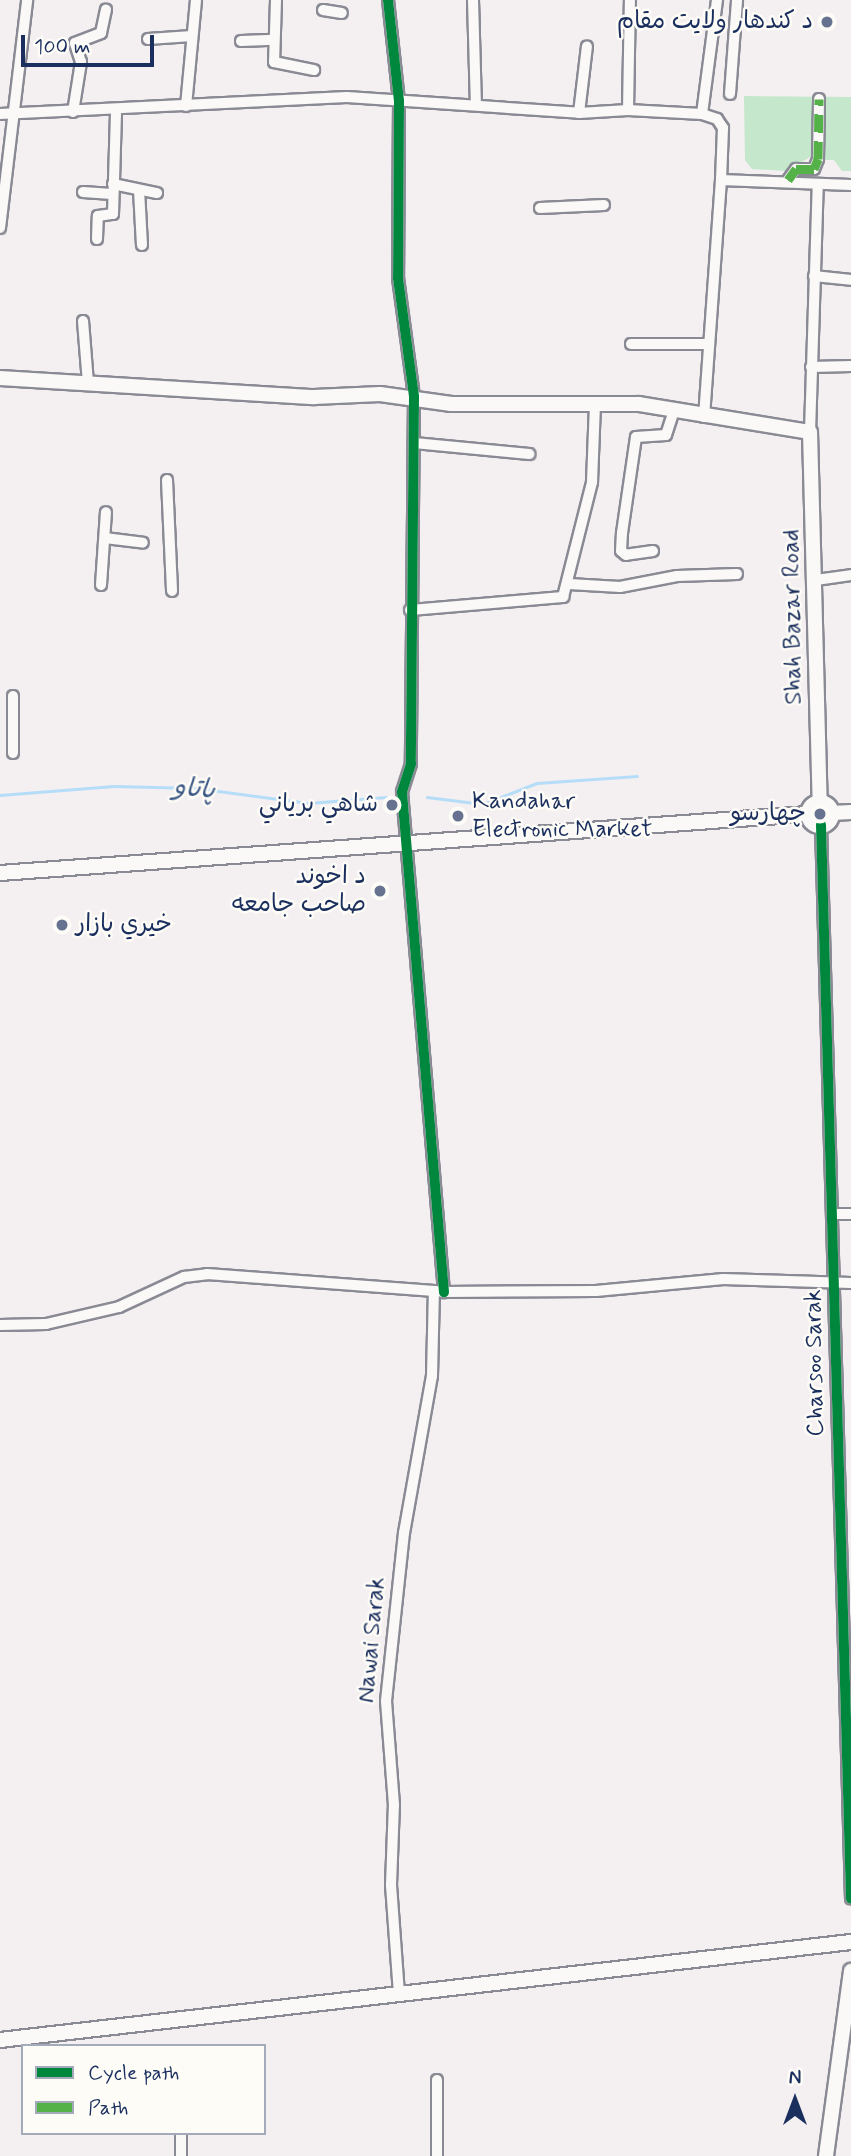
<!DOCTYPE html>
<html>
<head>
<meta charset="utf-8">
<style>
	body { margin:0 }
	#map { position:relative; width:851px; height:2156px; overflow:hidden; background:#f4eff0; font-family:Mynerve,"Playpen Sans Arabic",sans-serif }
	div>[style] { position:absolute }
	.green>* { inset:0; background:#c5e7cb }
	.stream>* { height:2.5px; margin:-1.25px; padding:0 1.25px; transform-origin:1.25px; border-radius:1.25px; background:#b5ddf8 }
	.roads { filter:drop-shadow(2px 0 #898a94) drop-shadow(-2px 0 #898a94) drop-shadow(0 2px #898a94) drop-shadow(0 -2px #898a94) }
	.minor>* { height:10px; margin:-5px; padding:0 5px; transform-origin:5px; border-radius:5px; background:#faf9f8 }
	.major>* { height:14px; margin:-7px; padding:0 7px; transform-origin:7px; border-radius:7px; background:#faf9f8 }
	.major>.ring { margin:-7px; padding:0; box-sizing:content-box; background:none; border:14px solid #faf9f8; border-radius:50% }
	.quiet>* { height:9px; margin-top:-4.5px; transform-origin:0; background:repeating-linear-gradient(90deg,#55b248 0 18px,transparent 0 27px) }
	.cycleway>* { height:10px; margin:-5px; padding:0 5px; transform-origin:5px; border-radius:5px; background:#00873e }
	.dots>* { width:19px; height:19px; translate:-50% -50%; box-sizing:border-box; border:4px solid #fdfcf7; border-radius:50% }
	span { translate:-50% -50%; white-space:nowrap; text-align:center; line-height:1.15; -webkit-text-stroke:5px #fdfcf7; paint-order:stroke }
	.poi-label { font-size:24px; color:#1b2f5e }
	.right { translate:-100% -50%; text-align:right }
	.left { translate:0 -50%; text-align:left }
	.street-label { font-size:24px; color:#1b2f5e }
	.water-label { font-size:26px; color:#3b5885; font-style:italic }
	.legend { position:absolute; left:21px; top:2044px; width:245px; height:91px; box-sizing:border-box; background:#fdfcf7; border:2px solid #a3aaba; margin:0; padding:9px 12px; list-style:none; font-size:21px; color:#1b2f5e }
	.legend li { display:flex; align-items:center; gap:14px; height:35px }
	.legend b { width:35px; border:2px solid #a3aaba }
	.north { position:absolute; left:760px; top:2065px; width:70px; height:70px; -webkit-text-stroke:5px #fdfcf7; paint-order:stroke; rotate:0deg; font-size:19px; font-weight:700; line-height:28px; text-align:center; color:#1b2f5e }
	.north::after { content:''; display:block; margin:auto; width:24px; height:32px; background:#1b2f5e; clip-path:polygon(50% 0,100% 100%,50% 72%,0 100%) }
	.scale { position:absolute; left:21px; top:35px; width:133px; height:32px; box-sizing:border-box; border:4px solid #1b2f5e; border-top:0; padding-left:9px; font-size:21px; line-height:24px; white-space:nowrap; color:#1b2f5e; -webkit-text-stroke:5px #fdfcf7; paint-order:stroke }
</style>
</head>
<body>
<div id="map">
	<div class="green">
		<i style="clip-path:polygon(744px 96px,851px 97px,851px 171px,842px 171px,834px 160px,816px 160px,815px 154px,787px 171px,752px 169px,745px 160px)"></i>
	</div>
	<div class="stream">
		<i style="left:0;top:795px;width:114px;rotate:-4.5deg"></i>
		<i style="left:114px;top:786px;width:82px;rotate:1.4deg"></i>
		<i style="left:196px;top:788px;width:113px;rotate:7.6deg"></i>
		<i style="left:308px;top:803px;width:79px;rotate:-4.3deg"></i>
		<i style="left:427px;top:797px;width:56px;rotate:7.1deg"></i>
		<i style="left:483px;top:804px;width:58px;rotate:-21.3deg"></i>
		<i style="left:537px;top:783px;width:100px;rotate:-4deg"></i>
	</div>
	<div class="roads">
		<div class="minor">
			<i style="left:276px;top:0;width:62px;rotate:91.8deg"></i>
			<i style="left:274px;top:62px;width:41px;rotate:11.3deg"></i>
			<i style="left:388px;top:0;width:102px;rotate:83.8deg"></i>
			<i style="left:399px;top:101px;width:177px;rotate:90.3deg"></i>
			<i style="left:398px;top:278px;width:120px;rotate:82.3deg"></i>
			<i style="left:414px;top:397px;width:367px;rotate:90.5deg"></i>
			<i style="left:411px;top:764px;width:29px;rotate:108deg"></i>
			<i style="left:402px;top:792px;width:502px;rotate:85.2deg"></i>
			<i style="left:473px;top:0;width:105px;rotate:88.4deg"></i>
			<i style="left:323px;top:10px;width:19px;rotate:9deg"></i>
			<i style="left:148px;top:39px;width:44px;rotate:-3.9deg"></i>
			<i style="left:241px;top:41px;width:33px;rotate:-2deg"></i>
			<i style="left:730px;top:94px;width:94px;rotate:-85.7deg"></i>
			<i style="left:186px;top:106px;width:106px;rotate:-84.6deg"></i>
			<i style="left:628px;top:110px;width:110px;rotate:-89deg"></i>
			<i style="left:73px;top:112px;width:51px;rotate:-80.9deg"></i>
			<i style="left:81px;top:62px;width:20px;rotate:-108deg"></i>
			<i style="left:75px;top:43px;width:28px;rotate:-21deg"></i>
			<i style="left:101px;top:33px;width:24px;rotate:-78deg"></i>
			<i style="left:579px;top:113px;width:67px;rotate:-83.2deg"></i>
			<i style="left:0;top:114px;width:347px;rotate:-2.8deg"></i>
			<i style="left:347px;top:97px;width:233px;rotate:3.9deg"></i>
			<i style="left:579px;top:113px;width:49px;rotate:-3.5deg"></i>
			<i style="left:628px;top:110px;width:74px;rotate:3.1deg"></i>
			<i style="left:702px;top:114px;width:16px;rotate:18deg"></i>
			<i style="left:717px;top:119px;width:11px;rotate:56deg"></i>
			<i style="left:723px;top:128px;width:52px;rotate:92.2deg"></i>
			<i style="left:721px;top:180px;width:130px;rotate:2.2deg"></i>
			<i style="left:702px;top:114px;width:115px;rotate:-82.5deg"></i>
			<i style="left:788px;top:180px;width:14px;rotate:-54deg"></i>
			<i style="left:796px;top:169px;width:18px"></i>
			<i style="left:814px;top:169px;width:11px;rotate:-68deg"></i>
			<i style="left:818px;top:159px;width:60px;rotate:-89deg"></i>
			<i style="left:113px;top:184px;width:45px;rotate:11.6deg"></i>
			<i style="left:139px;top:190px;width:55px;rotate:86.9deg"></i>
			<i style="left:83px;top:192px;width:29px;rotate:4deg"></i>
			<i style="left:540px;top:208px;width:64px;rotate:-2.7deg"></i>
			<i style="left:0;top:228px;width:230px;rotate:-83.2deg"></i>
			<i style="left:97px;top:239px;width:23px;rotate:-88deg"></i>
			<i style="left:98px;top:216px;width:15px;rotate:-8deg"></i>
			<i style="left:113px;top:214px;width:104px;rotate:-88.3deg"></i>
			<i style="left:814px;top:276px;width:37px;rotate:6deg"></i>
			<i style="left:83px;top:321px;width:62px;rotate:85.4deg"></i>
			<i style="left:631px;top:344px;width:77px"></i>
			<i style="left:811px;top:367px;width:40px;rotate:-1.4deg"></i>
			<i style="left:704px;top:417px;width:238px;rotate:-85.9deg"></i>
			<i style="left:810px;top:432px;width:248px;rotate:-88.2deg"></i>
			<i style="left:414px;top:443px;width:116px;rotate:5.5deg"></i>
			<i style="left:167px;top:480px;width:111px;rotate:87.4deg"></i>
			<i style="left:105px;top:538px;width:38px;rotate:7deg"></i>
			<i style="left:653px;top:551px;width:27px;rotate:172deg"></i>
			<i style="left:626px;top:555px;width:6px;rotate:-141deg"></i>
			<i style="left:621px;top:551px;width:18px;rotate:-87deg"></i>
			<i style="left:622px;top:533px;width:97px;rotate:-81.7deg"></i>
			<i style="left:636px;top:437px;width:30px;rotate:-4deg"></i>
			<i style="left:666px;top:435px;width:26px;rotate:-72deg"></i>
			<i style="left:816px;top:580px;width:35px;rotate:-8deg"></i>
			<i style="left:569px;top:584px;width:51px;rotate:3.4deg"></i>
			<i style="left:620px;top:587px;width:58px;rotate:-10.9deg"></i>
			<i style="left:677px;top:576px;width:60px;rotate:-1.9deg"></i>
			<i style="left:101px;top:585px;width:73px;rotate:-86.1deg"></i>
			<i style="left:410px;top:610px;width:154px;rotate:-4.9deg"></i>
			<i style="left:563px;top:597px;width:119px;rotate:-75.8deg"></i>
			<i style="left:592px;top:482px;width:78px;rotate:-87.8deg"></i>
			<i style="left:13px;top:753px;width:57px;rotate:-90deg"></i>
			<i style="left:821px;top:825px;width:1074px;rotate:88.4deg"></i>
			<i style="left:832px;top:1214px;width:19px"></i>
			<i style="left:0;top:1325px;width:46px;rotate:-1.2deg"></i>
			<i style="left:46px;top:1324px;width:75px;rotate:-13.1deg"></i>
			<i style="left:119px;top:1307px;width:72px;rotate:-24.8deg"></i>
			<i style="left:184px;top:1277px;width:23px;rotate:-7deg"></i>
			<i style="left:207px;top:1274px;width:238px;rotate:4.3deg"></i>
			<i style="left:444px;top:1292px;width:152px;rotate:-0.4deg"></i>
			<i style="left:596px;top:1291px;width:128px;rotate:-5.4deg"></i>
			<i style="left:723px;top:1279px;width:128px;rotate:1.8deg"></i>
			<i style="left:399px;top:1994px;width:109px;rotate:-94.2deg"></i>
			<i style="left:391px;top:1885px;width:80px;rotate:-87.9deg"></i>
			<i style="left:394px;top:1805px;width:104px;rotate:-94.4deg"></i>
			<i style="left:386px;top:1701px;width:169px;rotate:-83.9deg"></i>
			<i style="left:404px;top:1533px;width:159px;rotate:-79.9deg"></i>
			<i style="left:432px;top:1376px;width:85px;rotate:-88.7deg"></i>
			<i style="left:181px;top:2133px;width:23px;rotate:90deg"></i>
			<i style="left:437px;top:2156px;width:76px;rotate:-90deg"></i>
		</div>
		<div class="major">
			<i style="left:0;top:378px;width:315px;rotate:3.5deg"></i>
			<i style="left:314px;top:397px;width:66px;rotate:-2.6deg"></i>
			<i style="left:380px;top:394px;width:72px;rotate:8deg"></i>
			<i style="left:451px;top:404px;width:188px"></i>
			<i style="left:639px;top:404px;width:173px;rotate:9.3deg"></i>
			<i style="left:810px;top:432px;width:370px;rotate:88.5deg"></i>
			<i class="ring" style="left:808px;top:802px;width:10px;height:10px"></i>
			<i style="left:832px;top:813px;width:19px;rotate:-3deg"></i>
			<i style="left:0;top:873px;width:810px;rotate:-4.18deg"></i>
			<i style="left:0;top:2040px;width:857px;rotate:-6.57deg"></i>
			<i style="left:826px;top:2156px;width:187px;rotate:-82.3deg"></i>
		</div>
	</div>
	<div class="quiet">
		<i style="left:788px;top:180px;width:14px;rotate:-54deg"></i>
		<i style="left:796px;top:169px;width:18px"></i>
		<i style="left:814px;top:169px;width:11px;rotate:-68deg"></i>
		<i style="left:818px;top:159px;width:60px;rotate:-89deg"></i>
	</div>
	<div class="cycleway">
		<i style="left:388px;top:0;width:102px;rotate:83.8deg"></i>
		<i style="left:399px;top:101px;width:177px;rotate:90.3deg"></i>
		<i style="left:398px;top:278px;width:120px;rotate:82.3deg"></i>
		<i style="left:414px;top:397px;width:367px;rotate:90.5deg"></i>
		<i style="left:411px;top:764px;width:29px;rotate:108deg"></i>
		<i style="left:402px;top:792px;width:502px;rotate:85.2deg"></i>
		<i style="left:821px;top:825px;width:1074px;rotate:88.4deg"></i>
	</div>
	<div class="dots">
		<i style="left:827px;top:22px;background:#677291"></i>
		<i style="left:392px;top:805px;background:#677291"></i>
		<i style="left:820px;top:814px;background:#677291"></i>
		<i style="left:458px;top:816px;background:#677291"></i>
		<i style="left:380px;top:891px;background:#677291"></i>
		<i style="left:62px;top:925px;background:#677291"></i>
	</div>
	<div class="poi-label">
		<span class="right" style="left:813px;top:22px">د کندهار ولايت مقام</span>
		<span class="left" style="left:472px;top:816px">Kandahar<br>Electronic Market</span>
		<span class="right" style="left:378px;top:805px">شاهي برياني</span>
		<span class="right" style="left:806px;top:814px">چهارسو</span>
		<span class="right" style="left:366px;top:891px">د اخوند<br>صاحب جامعه</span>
		<span class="left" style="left:76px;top:925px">خیري بازار</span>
	</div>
	<div class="street-label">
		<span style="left:793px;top:617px;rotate:-91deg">Shah Bazar Road</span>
		<span style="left:815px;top:1363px;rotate:-91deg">Charsoo Sarak</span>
		<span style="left:372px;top:1640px;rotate:-85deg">Nawai Sarak</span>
	</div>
	<div class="water-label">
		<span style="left:194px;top:790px;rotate:5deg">پاتاو</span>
	</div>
	<ul class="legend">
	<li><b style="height:9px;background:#00873e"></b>Cycle path</li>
	<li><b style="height:9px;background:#55b248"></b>Path</li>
	</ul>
	<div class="north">N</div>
	<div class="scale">100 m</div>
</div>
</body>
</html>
